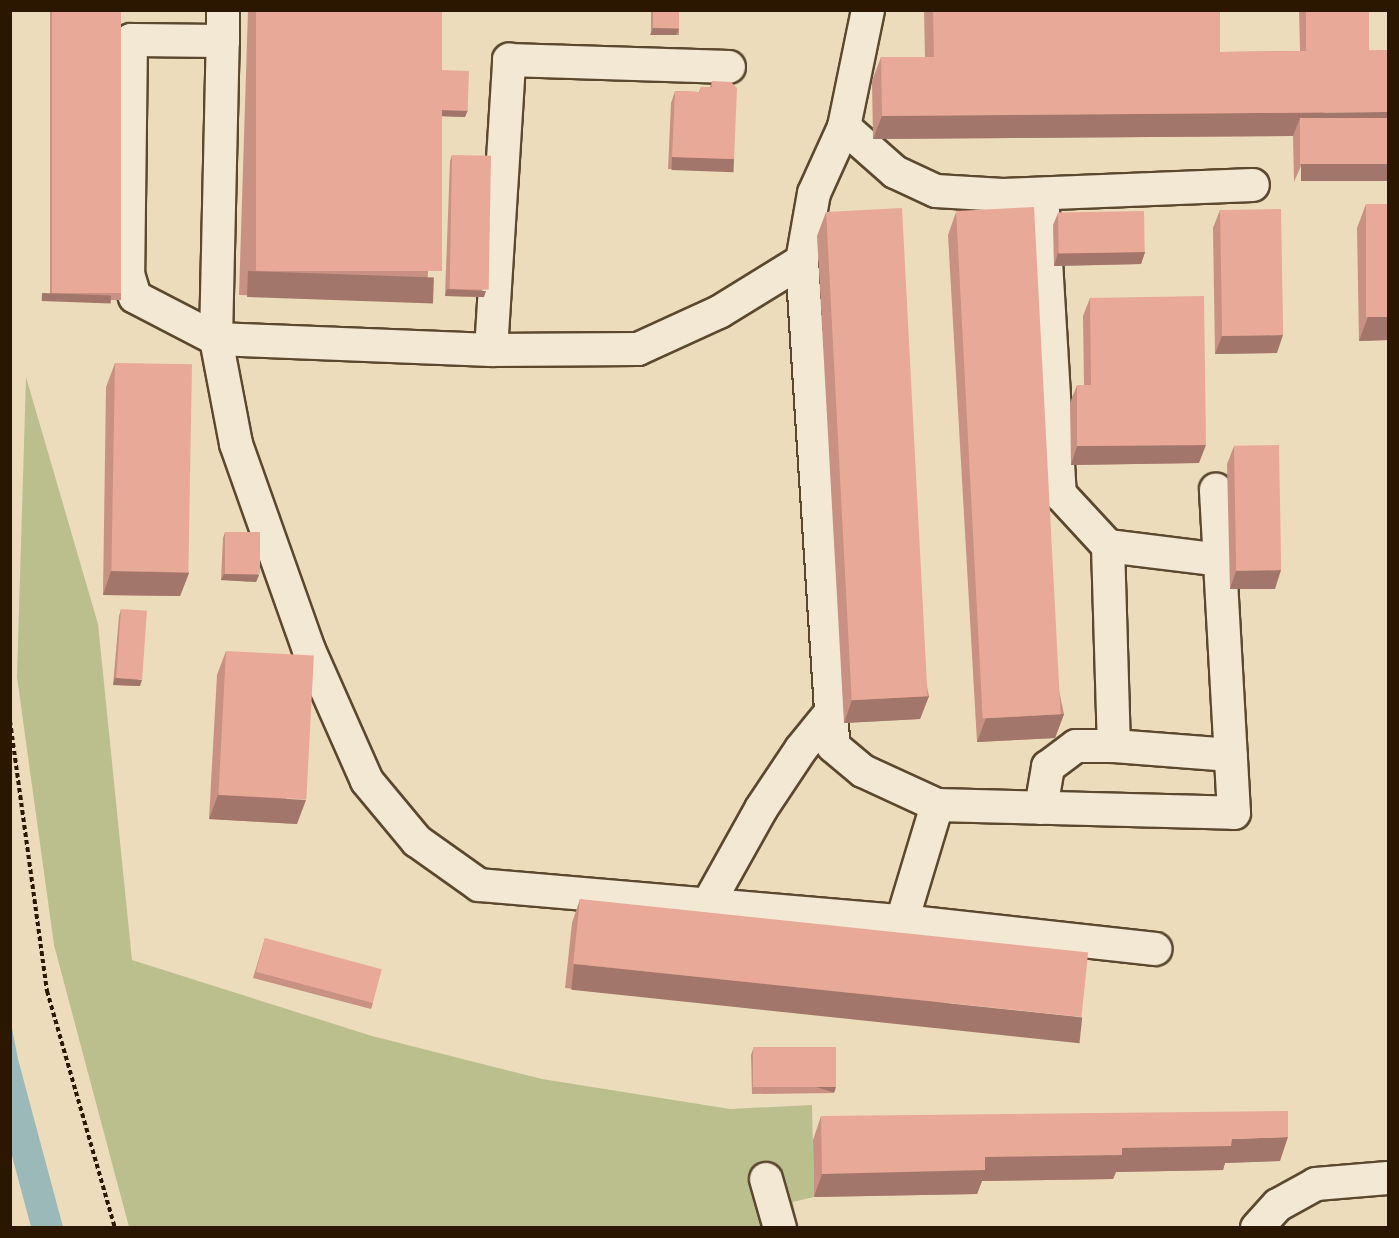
<!DOCTYPE html>
<html>
<head>
<meta charset="utf-8">
<style>
	body { margin:0 }
	#map { position:relative; width:1399px; height:1238px; overflow:hidden; background:#ecdcbb; font-family:"Gentium Book Plus",serif }
	div>[style] { position:absolute }
	.green>* { inset:0; background:#bbbf8e }
	.water>* { inset:0; background:#9cb9b9 }
	.path>* { height:4px; margin-top:-2px; transform-origin:0; background:repeating-linear-gradient(90deg,#2b1600 0 4.5px,transparent 0 7.5px) }
	.roads { filter:drop-shadow(2px 0 #5b482f) drop-shadow(-2px 0 #5b482f) drop-shadow(0 2px #5b482f) drop-shadow(0 -2px #5b482f) }
	.minor>* { height:32px; margin:-16px; padding:0 16px; transform-origin:16px; border-radius:16px; background:#f3e8d3 }
	.wall>* { inset:0; background:#c89183; transform-origin:0 0 }
	.shaded-wall>* { inset:0; background:#a2766a; transform-origin:0 0 }
	.building>* { inset:0; background:#e8a998; transform-origin:0 0 }
	span { translate:-50% -50%; white-space:nowrap; text-align:center; line-height:1.15; -webkit-text-stroke:4.5px #f3e8d3; paint-order:stroke }
	.frame { position:absolute; inset:0; border:12px solid #2b1600; pointer-events:none }
</style>
</head>
<body>
<div id="map">
	<div class="green">
		<i style="clip-path:polygon(26px 377px,98px 624px,132px 960px,372px 1036px,542px 1079px,730px 1109px,812px 1105px,814px 1197px,793px 1202px,798px 1227px,129px 1227px,54px 945px,17px 677px)"></i>
	</div>
	<div class="water">
		<i style="clip-path:polygon(10px 1018px,18px 1059px,63px 1227px,31px 1227px,11px 1152px)"></i>
	</div>
	<div class="path">
		<i style="left:10px;top:721px;width:273px;rotate:82.2deg"></i>
		<i style="left:47px;top:991px;width:247px;rotate:74deg"></i>
	</div>
	<div class="roads">
		<div class="minor">
			<i style="left:868px;top:10px;width:119px;rotate:101.6deg"></i>
			<i style="left:844px;top:127px;width:72px;rotate:114.4deg"></i>
			<i style="left:814px;top:193px;width:69px;rotate:100deg"></i>
			<i style="left:802px;top:261px;width:97px;rotate:148.4deg"></i>
			<i style="left:719px;top:312px;width:89px;rotate:155.4deg"></i>
			<i style="left:638px;top:349px;width:147px;rotate:179.6deg"></i>
			<i style="left:491px;top:350px;width:275px;rotate:-177.7deg"></i>
			<i style="left:216px;top:339px;width:107px;rotate:79.2deg"></i>
			<i style="left:236px;top:444px;width:219px;rotate:70.5deg"></i>
			<i style="left:309px;top:650px;width:143px;rotate:66.1deg"></i>
			<i style="left:367px;top:781px;width:78px;rotate:50.2deg"></i>
			<i style="left:417px;top:841px;width:76px;rotate:35.4deg"></i>
			<i style="left:479px;top:885px;width:425px;rotate:4.9deg"></i>
			<i style="left:902px;top:921px;width:255px;rotate:6.3deg"></i>
			<i style="left:223px;top:41px;width:92px;rotate:-179.4deg"></i>
			<i style="left:131px;top:40px;width:234px;rotate:90.7deg"></i>
			<i style="left:128px;top:274px;width:24px;rotate:73deg"></i>
			<i style="left:135px;top:297px;width:91px;rotate:27.4deg"></i>
			<i style="left:216px;top:339px;width:298px;rotate:-88.7deg"></i>
			<i style="left:223px;top:41px;width:31px;rotate:-90deg"></i>
			<i style="left:844px;top:127px;width:68px;rotate:41.4deg"></i>
			<i style="left:895px;top:172px;width:45px;rotate:24.9deg"></i>
			<i style="left:936px;top:191px;width:67px;rotate:3.4deg"></i>
			<i style="left:1003px;top:195px;width:250px;rotate:-2.3deg"></i>
			<i style="left:1042px;top:194px;width:301px;rotate:86.6deg"></i>
			<i style="left:1060px;top:494px;width:71px;rotate:47.3deg"></i>
			<i style="left:1108px;top:546px;width:113px;rotate:7.1deg"></i>
			<i style="left:802px;top:261px;width:486px;rotate:86.3deg"></i>
			<i style="left:833px;top:746px;width:39px;rotate:40deg"></i>
			<i style="left:863px;top:771px;width:81px;rotate:24.7deg"></i>
			<i style="left:937px;top:805px;width:297px;rotate:1.5deg"></i>
			<i style="left:1234px;top:813px;width:324px;rotate:-93.2deg"></i>
			<i style="left:491px;top:350px;width:291px;rotate:-86.4deg"></i>
			<i style="left:509px;top:60px;width:220px;rotate:1.8deg"></i>
			<i style="left:1108px;top:546px;width:200px;rotate:88.3deg"></i>
			<i style="left:1114px;top:746px;width:117px;rotate:4.4deg"></i>
			<i style="left:1041px;top:808px;width:42px;rotate:-80.3deg"></i>
			<i style="left:1048px;top:767px;width:35px;rotate:-37deg"></i>
			<i style="left:1076px;top:746px;width:38px"></i>
			<i style="left:708px;top:904px;width:109px;rotate:-60.8deg"></i>
			<i style="left:761px;top:809px;width:72px;rotate:-56.3deg"></i>
			<i style="left:801px;top:749px;width:48px;rotate:-51deg"></i>
			<i style="left:902px;top:921px;width:121px;rotate:-73.2deg"></i>
			<i style="left:766px;top:1179px;width:51px;rotate:74.1deg"></i>
			<i style="left:1257px;top:1228px;width:31px;rotate:-48deg"></i>
			<i style="left:1278px;top:1205px;width:43px;rotate:-28.9deg"></i>
			<i style="left:1316px;top:1184px;width:72px;rotate:-4.8deg"></i>
		</div>
	</div>
	<div class="wall">
		<i style="left:50px;top:10px;width:71px;height:290px"></i>
		<i style="clip-path:polygon(248px 10px,442px 10px,441px 70px,465px 117px,439px 116px,426px 301px,239px 295px)"></i>
		<i style="left:651px;top:10px;width:28px;height:25px"></i>
		<i style="clip-path:polygon(924px 10px,1220px 10px,1220px 52px,1300px 51px,1299px 10px,1369px 10px,1294px 182px,1293px 136px,873px 139px,872px 81px,881px 57px,925px 57px)"></i>
		<i style="left:1387px;top:10px;width:2px;height:30px"></i>
		<i style="clip-path:polygon(712px 81px,734px 159px,730px 171px,668px 169px,671px 103px,675px 91px,699px 92px,701px 87px,710px 87px)"></i>
		<i style="clip-path:polygon(452px 155px,484px 297px,445px 296px,450px 161px)"></i>
		<i style="clip-path:polygon(1366px 204px,1389px 204px,1389px 340px,1359px 341px,1357px 228px)"></i>
		<i style="clip-path:polygon(1220px 210px,1277px 353px,1215px 354px,1213px 228px)"></i>
		<i style="clip-path:polygon(826px 212px,929px 696px,920px 719px,844px 723px,817px 236px)"></i>
		<i style="clip-path:polygon(956px 212px,1064px 714px,1055px 738px,977px 742px,948px 235px)"></i>
		<i style="clip-path:polygon(1058px 213px,1145px 252px,1141px 264px,1054px 266px,1053px 225px)"></i>
		<i style="clip-path:polygon(1090px 298px,1199px 463px,1071px 465px,1070px 403px,1077px 385px,1084px 385px,1083px 316px)"></i>
		<i style="clip-path:polygon(115px 363px,189px 573px,180px 596px,103px 595px,106px 387px)"></i>
		<i style="clip-path:polygon(1234px 446px,1275px 589px,1230px 589px,1227px 464px)"></i>
		<i style="clip-path:polygon(225px 532px,259px 575px,256px 582px,221px 580px,223px 538px)"></i>
		<i style="clip-path:polygon(121px 609px,140px 686px,113px 685px,119px 616px)"></i>
		<i style="clip-path:polygon(226px 651px,297px 824px,209px 819px,217px 675px)"></i>
		<i style="clip-path:polygon(580px 899px,1073px 1039px,565px 988px,572px 923px)"></i>
		<i style="clip-path:polygon(265px 938px,373px 1003px,371px 1009px,253px 978px)"></i>
		<i style="clip-path:polygon(753px 1049px,834px 1093px,752px 1094px,751px 1055px)"></i>
		<i style="clip-path:polygon(821px 1116px,1280px 1161px,1225px 1163px,1223px 1170px,1116px 1172px,1113px 1179px,982px 1181px,977px 1194px,814px 1197px,813px 1140px)"></i>
	</div>
	<div class="shaded-wall">
		<i style="clip-path:polygon(653px 28px,679px 29px,676px 35px,650px 35px)"></i>
		<i style="clip-path:polygon(439px 110px,468px 110px,465px 117px,437px 116px)"></i>
		<i style="clip-path:polygon(1389px 112px,1389px 136px,1300px 118px,1293px 136px,873px 139px,882px 116px)"></i>
		<i style="left:672px;top:157px;width:62px;height:13px;rotate:2deg"></i>
		<i style="left:1389px;top:163px;width:18px;height:88px;rotate:90deg"></i>
		<i style="clip-path:polygon(1145px 252px,1141px 264px,1054px 266px,1058px 253px)"></i>
		<i style="left:248px;top:271px;width:186px;height:26px;rotate:2deg"></i>
		<i style="clip-path:polygon(447px 289px,486px 291px,484px 297px,445px 296px)"></i>
		<i style="left:42px;top:293px;width:69px;height:8px;rotate:2deg"></i>
		<i style="clip-path:polygon(1368px 317px,1389px 317px,1389px 340px,1359px 341px)"></i>
		<i style="clip-path:polygon(1283px 335px,1277px 353px,1215px 354px,1222px 336px)"></i>
		<i style="clip-path:polygon(1206px 445px,1199px 463px,1071px 465px,1077px 446px)"></i>
		<i style="clip-path:polygon(1281px 570px,1275px 589px,1230px 589px,1236px 571px)"></i>
		<i style="clip-path:polygon(111px 571px,189px 573px,180px 596px,103px 595px)"></i>
		<i style="clip-path:polygon(224px 574px,259px 575px,256px 582px,221px 580px)"></i>
		<i style="clip-path:polygon(115px 678px,142px 680px,140px 686px,113px 685px)"></i>
		<i style="clip-path:polygon(929px 696px,920px 719px,844px 723px,852px 700px)"></i>
		<i style="clip-path:polygon(1064px 714px,1055px 738px,977px 742px,986px 718px)"></i>
		<i style="clip-path:polygon(218px 795px,306px 800px,297px 824px,209px 819px)"></i>
		<i style="left:574px;top:964px;width:511px;height:26px;rotate:6deg"></i>
		<i style="left:836px;top:1087px;width:6px;height:82px;rotate:108deg"></i>
		<i style="clip-path:polygon(1288px 1137px,1280px 1161px,1225px 1163px,1223px 1170px,1116px 1172px,1113px 1179px,982px 1181px,977px 1194px,814px 1197px,822px 1174px,985px 1157px,1232px 1139px)"></i>
	</div>
	<div class="building">
		<i style="left:52px;top:10px;width:69px;height:283px"></i>
		<i style="left:256px;top:10px;width:186px;height:261px"></i>
		<i style="left:653px;top:10px;width:26px;height:18px"></i>
		<i style="clip-path:polygon(933px 10px,1220px 10px,1220px 52px,1389px 50px,1389px 112px,882px 116px,881px 57px,934px 57px)"></i>
		<i style="left:1306px;top:10px;width:63px;height:41px"></i>
		<i style="left:441px;top:70px;width:28px;height:40px;rotate:2deg"></i>
		<i style="clip-path:polygon(712px 81px,731px 82px,737px 88px,734px 159px,672px 157px,675px 91px,700px 92px,701px 87px,712px 87px)"></i>
		<i style="left:1300px;top:118px;width:89px;height:46px"></i>
		<i style="left:452px;top:155px;width:39px;height:134px;rotate:1deg"></i>
		<i style="left:1366px;top:204px;width:23px;height:113px"></i>
		<i style="left:1034px;top:207px;width:508px;height:78px;rotate:87deg"></i>
		<i style="left:902px;top:208px;width:489px;height:76px;rotate:87deg"></i>
		<i style="left:1281px;top:209px;width:126px;height:61px;rotate:89deg"></i>
		<i style="left:1144px;top:211px;width:41px;height:86px;rotate:89deg"></i>
		<i style="clip-path:polygon(1204px 296px,1206px 445px,1077px 446px,1077px 385px,1091px 385px,1090px 298px)"></i>
		<i style="left:115px;top:363px;width:77px;height:208px;rotate:1deg"></i>
		<i style="left:1279px;top:445px;width:125px;height:45px;rotate:89deg"></i>
		<i style="left:225px;top:532px;width:35px;height:42px"></i>
		<i style="left:121px;top:609px;width:26px;height:69px;rotate:4deg"></i>
		<i style="left:226px;top:651px;width:88px;height:144px;rotate:3deg"></i>
		<i style="left:580px;top:899px;width:511px;height:65px;rotate:6deg"></i>
		<i style="left:265px;top:938px;width:121px;height:35px;rotate:15deg"></i>
		<i style="left:836px;top:1047px;width:40px;height:83px;rotate:90deg"></i>
		<i style="clip-path:polygon(1288px 1111px,1288px 1137px,1232px 1139px,1231px 1146px,1122px 1148px,1122px 1155px,985px 1157px,985px 1170px,822px 1174px,821px 1116px)"></i>
	</div>
	<div class="frame"></div>
</div>
</body>
</html>
